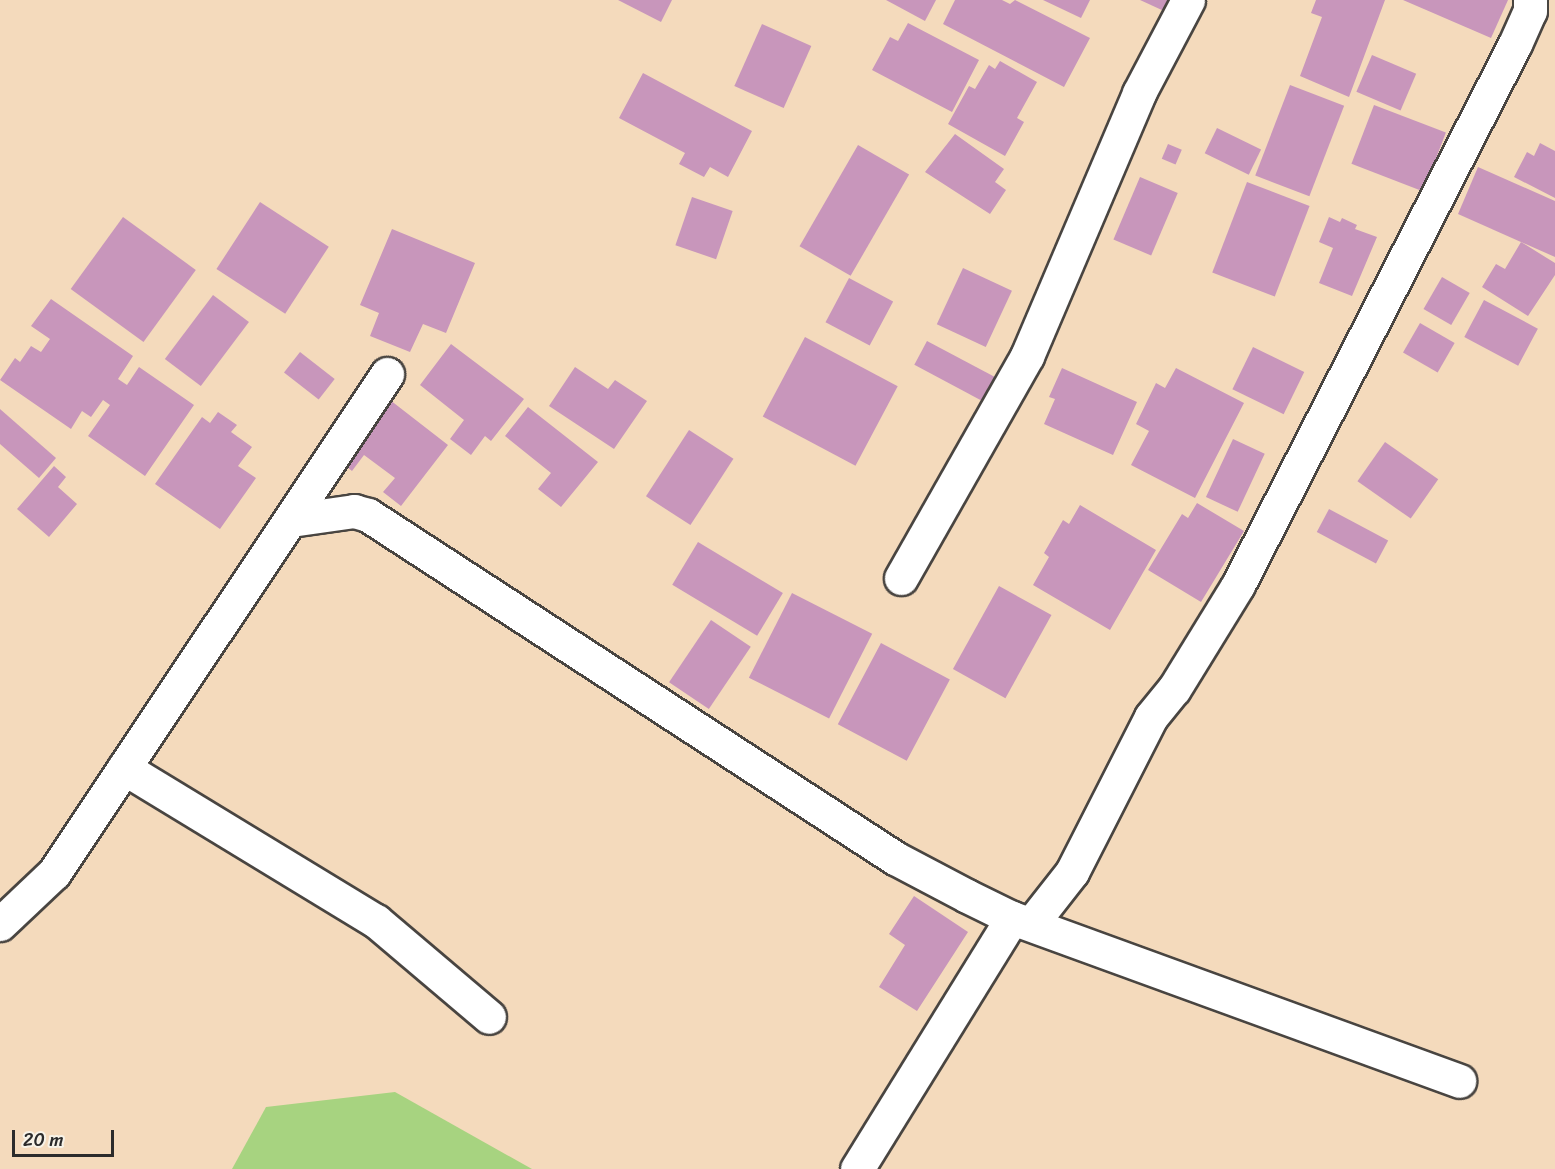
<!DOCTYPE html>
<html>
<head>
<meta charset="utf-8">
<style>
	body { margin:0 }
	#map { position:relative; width:1555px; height:1169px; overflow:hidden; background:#f4dabc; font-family:Sriracha,sans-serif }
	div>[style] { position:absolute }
	.green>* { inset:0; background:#a7d380 }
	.building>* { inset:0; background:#c896bb; transform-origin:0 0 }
	.roads { filter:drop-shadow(2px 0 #494541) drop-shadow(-2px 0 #494541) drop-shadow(0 2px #494541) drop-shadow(0 -2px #494541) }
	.street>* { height:33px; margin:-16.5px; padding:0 16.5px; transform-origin:16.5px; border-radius:16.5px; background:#fff }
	span { translate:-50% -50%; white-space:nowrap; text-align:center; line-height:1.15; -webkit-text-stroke:5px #f7f3e8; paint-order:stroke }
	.scale { position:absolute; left:12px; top:1130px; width:102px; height:27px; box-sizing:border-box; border:3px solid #2b2b2b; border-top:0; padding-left:8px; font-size:18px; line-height:21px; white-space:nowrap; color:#2b2b2b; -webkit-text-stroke:4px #f7f3e8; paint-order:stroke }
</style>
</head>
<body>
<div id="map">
	<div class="green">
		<i style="clip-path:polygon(395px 1092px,532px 1169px,232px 1169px,266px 1107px)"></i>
	</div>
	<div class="building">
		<i style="clip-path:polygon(618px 0,672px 0,661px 22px)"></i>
		<i style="clip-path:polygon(886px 0,936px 0,925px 21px)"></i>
		<i style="clip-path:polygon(955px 0,1002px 0,1010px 4px,1015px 0,1090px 38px,1064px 87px,943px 24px)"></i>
		<i style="clip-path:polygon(1043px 0,1090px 0,1081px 18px)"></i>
		<i style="clip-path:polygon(1140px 0,1169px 0,1164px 11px)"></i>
		<i style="clip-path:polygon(1316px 0,1385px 0,1349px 97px,1300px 76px,1322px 17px,1311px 13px)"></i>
		<i style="clip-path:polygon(1403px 0,1508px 0,1491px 38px)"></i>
		<i style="clip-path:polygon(908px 23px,979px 60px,952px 112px,872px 70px,890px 37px,898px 41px)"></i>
		<i style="left:762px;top:24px;width:54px;height:68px;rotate:24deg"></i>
		<i style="left:1372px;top:55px;width:48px;height:40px;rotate:23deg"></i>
		<i style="clip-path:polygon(1000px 61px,1037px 82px,1017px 118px,1024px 122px,1005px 156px,948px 124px,969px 86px,975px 89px,989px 65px,995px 69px)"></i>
		<i style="clip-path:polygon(643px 73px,752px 131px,728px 177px,710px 167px,704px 177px,679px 164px,685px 153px,619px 118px)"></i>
		<i style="left:1290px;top:85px;width:58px;height:97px;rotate:21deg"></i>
		<i style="left:1374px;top:105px;width:77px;height:63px;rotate:21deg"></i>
		<i style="left:1217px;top:128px;width:49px;height:28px;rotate:26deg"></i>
		<i style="clip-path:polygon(955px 134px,1004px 169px,995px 182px,1006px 190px,990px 214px,925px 172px)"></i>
		<i style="clip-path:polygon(1540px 143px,1555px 151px,1555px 198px,1514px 177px,1527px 152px,1534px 156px)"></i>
		<i style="left:1168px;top:144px;width:15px;height:16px;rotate:23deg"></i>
		<i style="left:858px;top:145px;width:59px;height:117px;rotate:30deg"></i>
		<i style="clip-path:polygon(1478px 167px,1555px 201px,1555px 257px,1458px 214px)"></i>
		<i style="left:1140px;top:177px;width:41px;height:68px;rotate:23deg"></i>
		<i style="left:1247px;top:182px;width:67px;height:97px;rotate:21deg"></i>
		<i style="left:692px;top:197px;width:43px;height:51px;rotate:19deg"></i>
		<i style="left:260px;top:202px;width:82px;height:80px;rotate:33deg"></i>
		<i style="left:123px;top:217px;width:90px;height:89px;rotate:36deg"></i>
		<i style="clip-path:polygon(1329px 217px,1340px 222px,1342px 218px,1357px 225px,1355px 229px,1377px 237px,1352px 296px,1319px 283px,1333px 248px,1319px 242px)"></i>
		<i style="clip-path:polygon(392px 229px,475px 263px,446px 333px,423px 324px,410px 352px,370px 336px,379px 313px,360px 305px)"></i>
		<i style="clip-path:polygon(1521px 242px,1555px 263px,1555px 275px,1528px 316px,1482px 287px,1496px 264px,1505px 269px)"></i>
		<i style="left:963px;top:268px;width:54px;height:62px;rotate:25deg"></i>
		<i style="left:1442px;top:277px;width:32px;height:37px;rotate:30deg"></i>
		<i style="left:849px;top:278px;width:50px;height:50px;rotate:28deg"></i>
		<i style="left:213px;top:295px;width:45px;height:80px;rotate:37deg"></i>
		<i style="clip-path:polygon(51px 299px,133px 356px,118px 379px,127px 385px,139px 367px,194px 405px,145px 476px,88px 436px,110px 405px,103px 400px,91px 417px,82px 411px,71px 429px,0 380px,15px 358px,20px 362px,31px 346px,41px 352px,50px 339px,31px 326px)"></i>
		<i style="left:1484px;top:300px;width:61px;height:42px;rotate:28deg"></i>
		<i style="left:1420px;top:323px;width:40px;height:34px;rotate:30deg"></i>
		<i style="left:805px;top:337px;width:105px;height:90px;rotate:28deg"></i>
		<i style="left:927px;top:341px;width:86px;height:27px;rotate:28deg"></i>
		<i style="clip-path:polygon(451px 344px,524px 399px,491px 441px,485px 436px,471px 455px,450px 439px,464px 420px,420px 385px)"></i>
		<i style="left:1253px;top:347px;width:57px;height:47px;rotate:26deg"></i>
		<i style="left:300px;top:352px;width:44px;height:26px;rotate:38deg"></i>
		<i style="clip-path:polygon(575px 367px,608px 389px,615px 380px,647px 401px,614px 449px,549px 406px)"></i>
		<i style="clip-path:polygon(1062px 368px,1137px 402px,1113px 455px,1044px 424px,1055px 399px,1049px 397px)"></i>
		<i style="clip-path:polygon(1176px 368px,1244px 403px,1195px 498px,1131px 465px,1149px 431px,1136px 424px,1156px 383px,1165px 388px)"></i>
		<i style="clip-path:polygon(390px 400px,448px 445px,401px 506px,383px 492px,395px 478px,364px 455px,352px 471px,342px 463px)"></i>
		<i style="clip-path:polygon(528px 407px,598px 462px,561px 507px,538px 489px,551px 473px,505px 436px)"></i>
		<i style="clip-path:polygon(0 409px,56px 458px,39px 478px,0 444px)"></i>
		<i style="clip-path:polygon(218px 412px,237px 425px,231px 432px,252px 447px,238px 466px,256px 478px,220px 529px,155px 484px,202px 417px,210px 423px)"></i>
		<i style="left:689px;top:430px;width:53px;height:79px;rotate:33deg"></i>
		<i style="left:1233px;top:439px;width:35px;height:64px;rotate:25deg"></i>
		<i style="left:1385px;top:442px;width:65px;height:48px;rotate:35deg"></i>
		<i style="clip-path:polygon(54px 466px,66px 477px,58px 487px,77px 504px,49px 537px,17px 509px)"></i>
		<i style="clip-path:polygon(1197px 503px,1244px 531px,1201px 602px,1148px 570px,1182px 514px,1188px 518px)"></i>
		<i style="clip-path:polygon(1080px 505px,1156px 550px,1110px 630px,1033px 585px,1049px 557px,1044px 553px,1063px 520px,1069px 524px)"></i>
		<i style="left:1329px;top:509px;width:67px;height:26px;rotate:28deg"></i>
		<i style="left:698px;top:542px;width:99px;height:50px;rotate:31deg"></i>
		<i style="left:999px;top:586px;width:60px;height:95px;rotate:29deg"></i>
		<i style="left:792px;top:593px;width:90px;height:95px;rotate:27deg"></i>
		<i style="left:711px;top:620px;width:48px;height:75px;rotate:34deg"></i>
		<i style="left:881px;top:643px;width:78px;height:92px;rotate:28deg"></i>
		<i style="clip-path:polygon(914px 896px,968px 932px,917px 1011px,879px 987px,905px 945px,889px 934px)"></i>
	</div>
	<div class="roads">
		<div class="street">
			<i style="left:291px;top:520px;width:64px;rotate:-8.1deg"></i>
			<i style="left:354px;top:511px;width:15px;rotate:16deg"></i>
			<i style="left:368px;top:515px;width:629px;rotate:33.06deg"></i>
			<i style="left:895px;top:858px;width:81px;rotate:27.8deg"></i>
			<i style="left:967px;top:896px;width:50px;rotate:26.1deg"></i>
			<i style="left:1012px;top:918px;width:476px;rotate:20deg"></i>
			<i style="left:901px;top:578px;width:255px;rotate:-60.4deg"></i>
			<i style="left:1027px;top:356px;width:286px;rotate:-66.9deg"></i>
			<i style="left:1139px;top:93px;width:105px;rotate:-62.2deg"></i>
			<i style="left:124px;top:768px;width:295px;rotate:31.3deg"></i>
			<i style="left:376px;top:921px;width:148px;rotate:40.3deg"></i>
			<i style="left:1032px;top:923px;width:65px;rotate:-51.9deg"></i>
			<i style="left:1072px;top:872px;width:174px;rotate:-63deg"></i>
			<i style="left:1151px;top:717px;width:36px;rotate:-51deg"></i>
			<i style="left:1174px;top:689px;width:122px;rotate:-58.4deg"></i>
			<i style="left:1238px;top:585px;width:608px;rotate:-62.89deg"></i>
			<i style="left:1515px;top:44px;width:36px;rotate:-66deg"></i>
			<i style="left:1530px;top:11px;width:11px;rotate:-90deg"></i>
			<i style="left:0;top:924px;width:74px;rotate:-43.4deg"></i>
			<i style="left:54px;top:873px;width:600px;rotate:-56.28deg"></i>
			<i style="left:857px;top:1169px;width:295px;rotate:-58.3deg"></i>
		</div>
	</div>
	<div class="scale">20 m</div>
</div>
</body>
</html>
